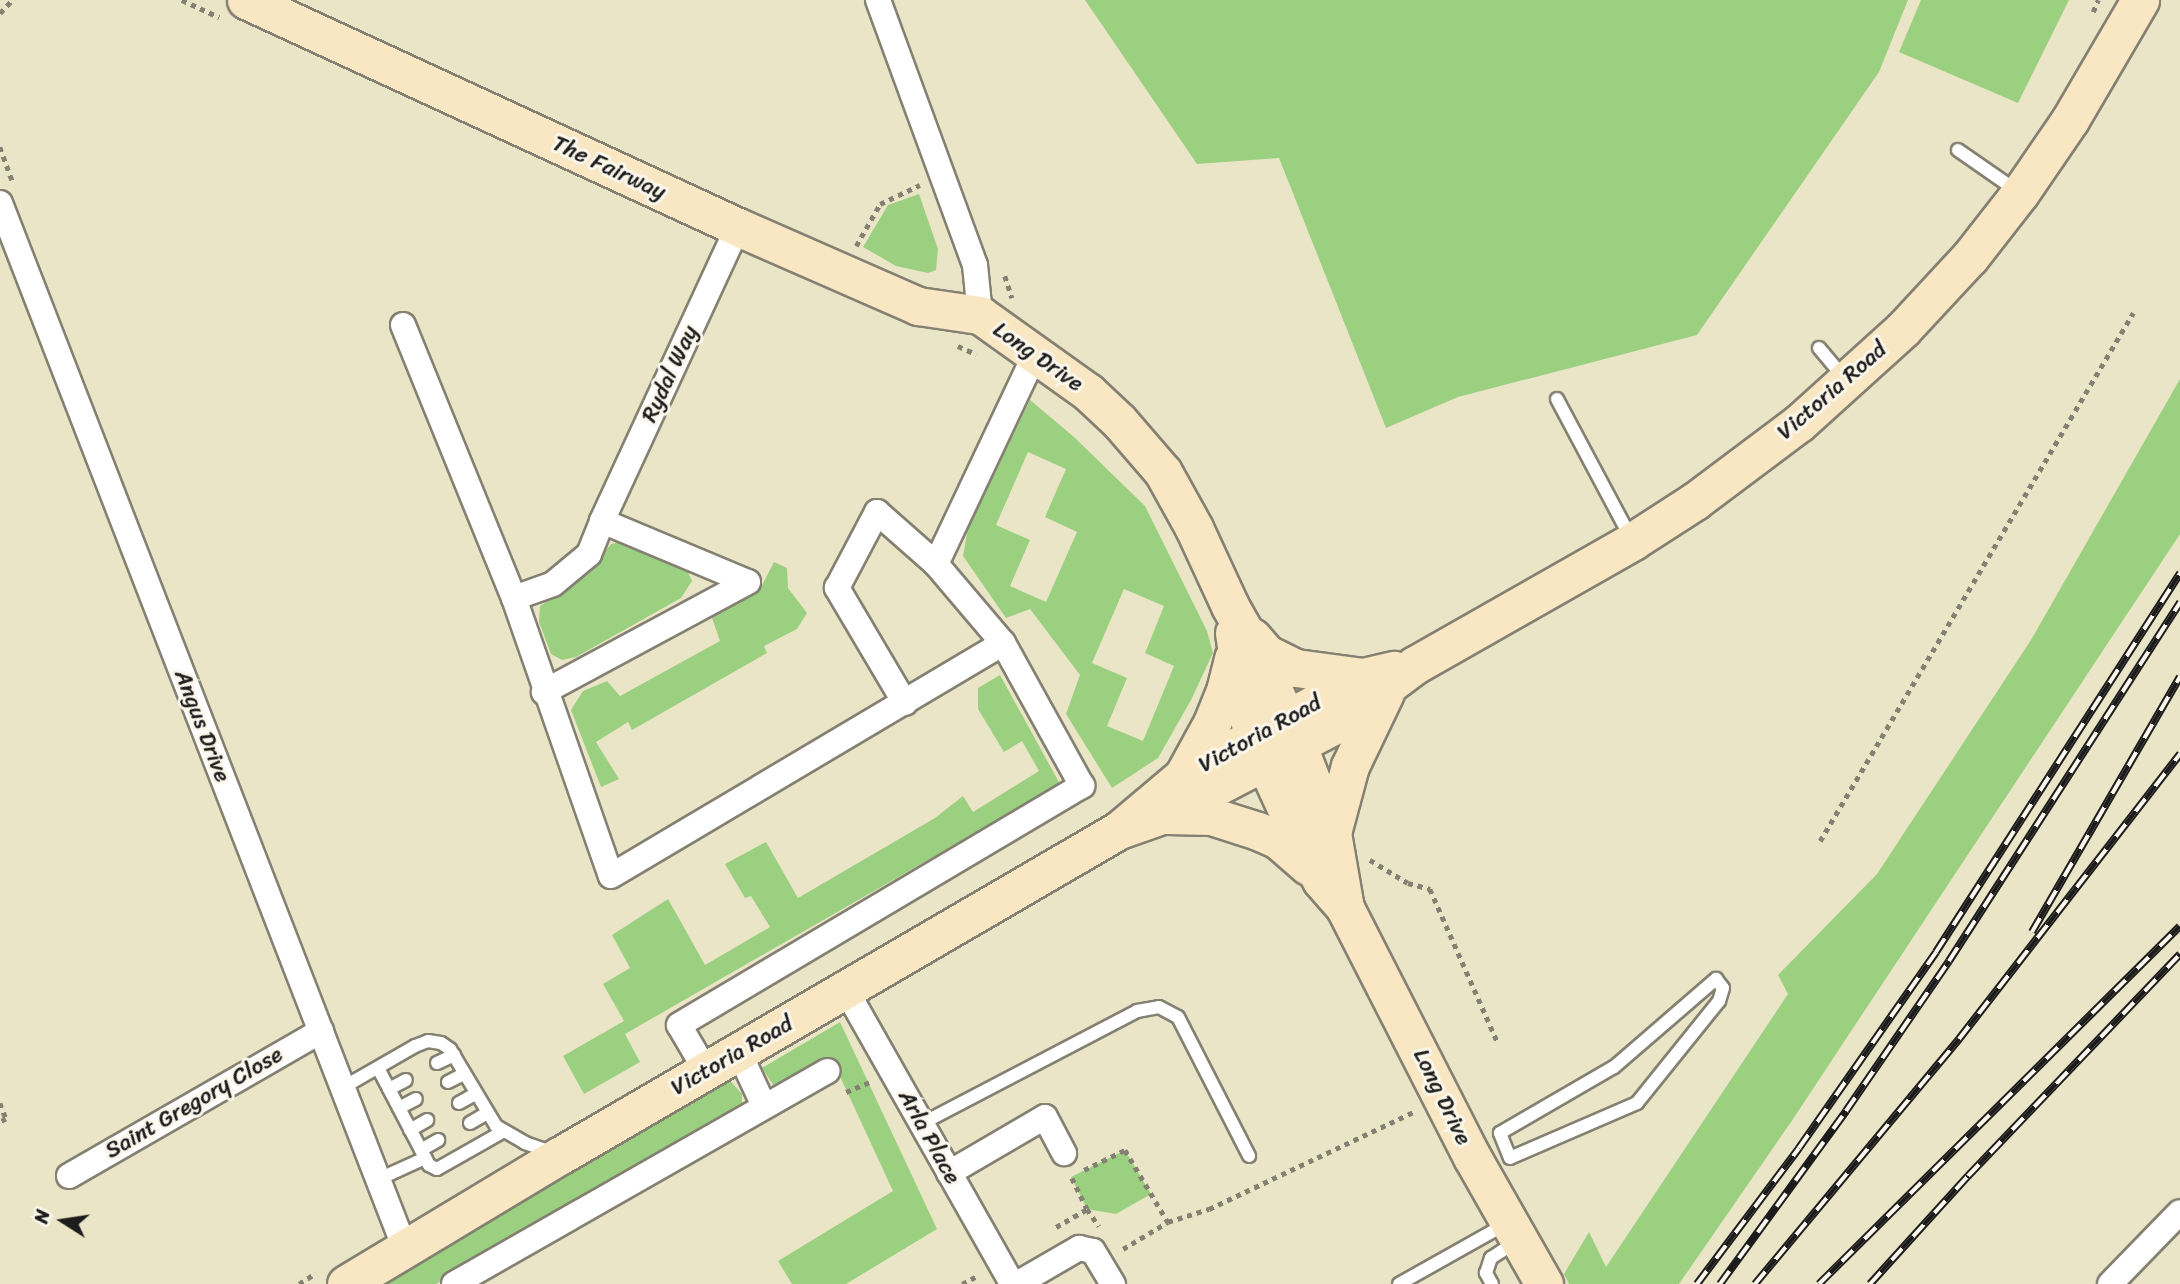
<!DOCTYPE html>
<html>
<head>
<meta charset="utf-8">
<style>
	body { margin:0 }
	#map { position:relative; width:2180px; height:1284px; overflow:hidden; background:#ebe5c7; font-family:Sriracha,sans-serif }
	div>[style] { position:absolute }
	.green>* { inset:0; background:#9cd081 }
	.path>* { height:4.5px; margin-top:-2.25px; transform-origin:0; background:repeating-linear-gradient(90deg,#848072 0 5px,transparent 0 10px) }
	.roads { filter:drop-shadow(2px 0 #848072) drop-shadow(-2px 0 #848072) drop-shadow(0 2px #848072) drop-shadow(0 -2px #848072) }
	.lane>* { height:12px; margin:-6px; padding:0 6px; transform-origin:6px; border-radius:6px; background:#fff }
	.street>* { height:24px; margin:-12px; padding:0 12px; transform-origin:12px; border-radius:12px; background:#fff }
	.secondary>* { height:37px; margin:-18.5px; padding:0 18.5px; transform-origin:18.5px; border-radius:18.5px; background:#f9e7c3 }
	.rail>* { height:8px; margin-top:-4px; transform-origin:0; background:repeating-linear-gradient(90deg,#fbf7ec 0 16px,#1c1c1c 0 32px); box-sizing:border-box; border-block:2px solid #1c1c1c }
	span { translate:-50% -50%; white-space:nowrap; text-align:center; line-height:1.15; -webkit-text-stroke:6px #fbf7ec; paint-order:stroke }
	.street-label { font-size:23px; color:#1c1c1c }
	.north { position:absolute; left:28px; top:1186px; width:70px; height:70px; -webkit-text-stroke:5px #fbf7ec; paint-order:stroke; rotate:282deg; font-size:19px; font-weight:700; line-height:28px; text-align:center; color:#1c1c1c }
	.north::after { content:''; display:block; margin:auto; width:24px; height:32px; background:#1c1c1c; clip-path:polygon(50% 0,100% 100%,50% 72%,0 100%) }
</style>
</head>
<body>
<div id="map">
	<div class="green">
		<i style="clip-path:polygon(1085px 0,1908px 0,1879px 72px,1697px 335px,1458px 397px,1386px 428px,1279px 158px,1197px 164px)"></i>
		<i style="clip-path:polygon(1921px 0,2069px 0,2018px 103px,1899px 52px)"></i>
		<i style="clip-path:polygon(919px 194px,938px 249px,936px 270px,928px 273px,896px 266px,863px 247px,888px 205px)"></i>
		<i style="clip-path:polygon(2180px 379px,2180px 534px,1791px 1122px,1679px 1284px,1569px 1284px,1564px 1274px,1589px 1232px,1606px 1267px,1788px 994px,1778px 975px,1877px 874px,2031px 640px)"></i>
		<i style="clip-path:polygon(evenodd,1030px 400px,1074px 437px,1145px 506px,1207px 631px,1213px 653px,1191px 700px,1158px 758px,1112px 788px,1066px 714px,1080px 675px,1030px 609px,1006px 618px,963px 556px,968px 528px,1030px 400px,1028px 452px,1066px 469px,1045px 517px,1077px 532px,1046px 602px,1010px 586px,1030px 540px,996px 525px,1028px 452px,1030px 400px,1124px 589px,1164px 606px,1145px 653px,1174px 666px,1143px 741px,1107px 726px,1127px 678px,1092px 663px,1124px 589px)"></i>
		<i style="clip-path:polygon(626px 541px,686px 568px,692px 581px,681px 598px,576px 657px,562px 660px,551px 654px,539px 622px,540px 606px,585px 575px,611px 544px)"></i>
		<i style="clip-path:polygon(774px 562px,787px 568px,788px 588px,807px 613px,797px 629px,764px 646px,767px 653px,632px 730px,628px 722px,596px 742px,619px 779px,601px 787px,571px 710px,583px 691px,607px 681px,620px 696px,720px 641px,711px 615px,760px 589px)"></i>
		<i style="clip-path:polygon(1000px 675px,1060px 784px,625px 1034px,640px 1062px,584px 1094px,563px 1056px,624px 1021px,603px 984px,630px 968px,612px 935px,668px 899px,705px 965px,770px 927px,751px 896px,745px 898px,725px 864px,766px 842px,798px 898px,935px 818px,963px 796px,973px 812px,1039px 771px,1022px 741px,1004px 752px,978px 709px,978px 688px)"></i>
		<i style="clip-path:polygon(840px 1022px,937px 1229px,846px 1284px,792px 1284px,778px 1261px,893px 1191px,831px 1057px,776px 1089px,762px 1068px)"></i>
		<i style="clip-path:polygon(726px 1076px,742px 1094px,742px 1105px,436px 1284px,388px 1284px,385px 1278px)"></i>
		<i style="clip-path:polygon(1125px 1150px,1151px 1194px,1116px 1214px,1087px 1209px,1071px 1177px)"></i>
	</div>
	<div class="path">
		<i style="left:182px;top:0;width:41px;rotate:24.7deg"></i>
		<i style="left:2093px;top:12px;width:13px;rotate:-67deg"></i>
		<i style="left:0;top:13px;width:18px;rotate:-47deg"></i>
		<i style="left:0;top:147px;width:37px;rotate:70deg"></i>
		<i style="left:856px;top:246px;width:48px;rotate:-60.3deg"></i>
		<i style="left:880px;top:204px;width:44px;rotate:-25.4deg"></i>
		<i style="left:1005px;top:276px;width:23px;rotate:72deg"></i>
		<i style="left:958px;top:346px;width:20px;rotate:24deg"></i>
		<i style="left:1820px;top:841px;width:614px;rotate:-59.34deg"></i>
		<i style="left:1370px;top:860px;width:44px;rotate:31.2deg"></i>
		<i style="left:1408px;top:883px;width:23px;rotate:15deg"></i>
		<i style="left:1430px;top:889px;width:166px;rotate:66.2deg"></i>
		<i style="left:846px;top:1092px;width:25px;rotate:-23deg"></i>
		<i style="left:0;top:1103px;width:17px;rotate:69deg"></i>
		<i style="left:6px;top:1119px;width:7px;rotate:153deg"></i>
		<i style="left:1084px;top:1170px;width:46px;rotate:-26deg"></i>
		<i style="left:1125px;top:1150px;width:84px;rotate:59.2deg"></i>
		<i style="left:1072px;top:1178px;width:34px;rotate:64deg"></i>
		<i style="left:1056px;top:1227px;width:36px;rotate:-30deg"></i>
		<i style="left:1087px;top:1209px;width:21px;rotate:55deg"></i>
		<i style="left:1123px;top:1249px;width:52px;rotate:-31deg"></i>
		<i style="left:1168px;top:1222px;width:43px;rotate:-17.6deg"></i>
		<i style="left:1209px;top:1209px;width:228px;rotate:-25.4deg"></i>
		<i style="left:299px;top:1284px;width:20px;rotate:-33deg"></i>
		<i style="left:962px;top:1284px;width:17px;rotate:-28deg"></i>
	</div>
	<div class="roads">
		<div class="lane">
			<i style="left:1958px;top:150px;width:72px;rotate:34.8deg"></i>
			<i style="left:1819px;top:348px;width:39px;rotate:50deg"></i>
			<i style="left:1557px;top:399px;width:157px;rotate:62deg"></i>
			<i style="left:1716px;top:979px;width:11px;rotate:52deg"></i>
			<i style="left:1723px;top:988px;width:14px;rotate:107deg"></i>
			<i style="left:1719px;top:1001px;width:131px;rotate:128.8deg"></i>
			<i style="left:1637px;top:1103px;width:138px;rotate:156.6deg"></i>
			<i style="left:1510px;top:1158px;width:27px;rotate:-112deg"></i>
			<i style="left:1500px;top:1133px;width:132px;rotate:-30.1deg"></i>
			<i style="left:1614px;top:1067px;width:135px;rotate:-40.8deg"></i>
			<i style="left:437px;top:1063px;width:19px;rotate:-25deg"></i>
			<i style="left:378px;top:1068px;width:110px;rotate:62.3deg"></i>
			<i style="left:429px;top:1165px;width:9px;rotate:27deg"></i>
			<i style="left:437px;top:1169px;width:77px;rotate:-29.6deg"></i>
			<i style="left:448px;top:1082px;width:18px;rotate:-27deg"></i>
			<i style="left:342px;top:1088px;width:84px;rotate:-29.9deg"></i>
			<i style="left:415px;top:1046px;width:14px;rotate:-21deg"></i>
			<i style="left:428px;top:1041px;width:13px;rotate:9deg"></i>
			<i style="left:441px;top:1043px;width:11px;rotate:34deg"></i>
			<i style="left:450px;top:1049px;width:90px;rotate:59.1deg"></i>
			<i style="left:496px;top:1126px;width:34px;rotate:30deg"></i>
			<i style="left:525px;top:1143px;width:31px;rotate:19deg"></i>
			<i style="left:389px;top:1089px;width:19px;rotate:-28deg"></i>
			<i style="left:459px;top:1103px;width:18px;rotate:-29deg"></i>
			<i style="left:399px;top:1108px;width:19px;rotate:-28deg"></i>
			<i style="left:470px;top:1123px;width:20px;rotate:-30deg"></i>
			<i style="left:921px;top:1124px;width:244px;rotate:-27.6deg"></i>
			<i style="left:1137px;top:1011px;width:22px;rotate:-10deg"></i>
			<i style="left:1159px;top:1007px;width:21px;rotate:28deg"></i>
			<i style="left:1178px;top:1017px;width:156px;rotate:62.9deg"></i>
			<i style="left:410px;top:1130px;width:20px;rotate:-30deg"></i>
			<i style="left:421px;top:1150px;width:20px;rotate:-30deg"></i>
			<i style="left:379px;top:1179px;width:51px;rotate:-24.5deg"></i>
			<i style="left:1399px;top:1284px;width:123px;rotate:-29.3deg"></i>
			<i style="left:1492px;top:1284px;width:13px;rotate:-119deg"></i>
			<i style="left:1486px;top:1273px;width:16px;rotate:-72deg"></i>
			<i style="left:1491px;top:1258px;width:31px;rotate:-33deg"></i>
		</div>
		<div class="street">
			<i style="left:878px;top:0;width:282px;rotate:69.9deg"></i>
			<i style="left:975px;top:265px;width:50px;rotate:84.3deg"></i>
			<i style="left:0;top:203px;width:1122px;rotate:68.83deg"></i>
			<i style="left:403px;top:325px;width:295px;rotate:67.9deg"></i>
			<i style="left:514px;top:598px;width:41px;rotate:-19.7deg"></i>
			<i style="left:553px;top:584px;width:47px;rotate:-39.8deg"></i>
			<i style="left:589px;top:554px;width:35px;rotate:-68deg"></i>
			<i style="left:602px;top:521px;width:158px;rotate:22.7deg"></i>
			<i style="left:748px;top:582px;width:232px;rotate:151.7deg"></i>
			<i style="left:602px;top:521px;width:324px;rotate:-65.2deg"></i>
			<i style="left:514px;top:598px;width:294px;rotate:70.8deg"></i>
			<i style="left:611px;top:876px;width:456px;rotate:-30.7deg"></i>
			<i style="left:905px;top:703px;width:134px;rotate:-120.6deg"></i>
			<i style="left:837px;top:588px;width:86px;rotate:-62.2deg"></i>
			<i style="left:877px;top:512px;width:79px;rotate:41.4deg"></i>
			<i style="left:846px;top:990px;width:338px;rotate:60.5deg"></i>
			<i style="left:739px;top:1052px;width:60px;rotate:65.2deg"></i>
			<i style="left:706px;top:1071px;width:53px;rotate:-120.4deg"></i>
			<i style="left:679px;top:1025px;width:469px;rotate:-30.7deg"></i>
			<i style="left:1082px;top:786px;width:163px;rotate:-118.9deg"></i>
			<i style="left:1003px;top:643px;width:104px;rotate:-130.3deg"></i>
			<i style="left:936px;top:564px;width:231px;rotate:-64.7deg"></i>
			<i style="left:949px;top:1173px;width:111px;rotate:-30.3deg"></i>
			<i style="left:1045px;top:1117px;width:41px;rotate:62.2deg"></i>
			<i style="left:69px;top:1176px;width:291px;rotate:-29.9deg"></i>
			<i style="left:454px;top:1284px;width:430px;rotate:-29.7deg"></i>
			<i style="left:1017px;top:1284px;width:72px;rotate:-30.1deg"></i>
			<i style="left:1079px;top:1248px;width:14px;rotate:12deg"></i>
			<i style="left:1093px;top:1251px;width:39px;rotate:59deg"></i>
			<i style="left:2110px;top:1284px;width:100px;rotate:-45.8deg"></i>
		</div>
		<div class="secondary">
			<i style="left:246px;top:0;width:542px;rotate:24.77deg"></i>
			<i style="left:738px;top:227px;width:197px;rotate:23.7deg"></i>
			<i style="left:918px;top:306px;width:63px;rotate:8.3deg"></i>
			<i style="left:980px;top:315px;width:133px;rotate:35.5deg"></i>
			<i style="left:1088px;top:392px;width:42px;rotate:43.1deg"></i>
			<i style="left:1119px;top:421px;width:67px;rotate:49.2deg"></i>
			<i style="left:1163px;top:472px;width:64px;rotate:61deg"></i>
			<i style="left:1194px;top:528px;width:86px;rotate:65.2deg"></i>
			<i style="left:1230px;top:606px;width:63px;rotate:60.6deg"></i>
			<i style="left:1261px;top:661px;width:93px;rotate:66.5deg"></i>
			<i style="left:1298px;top:746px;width:93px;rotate:68.7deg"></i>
			<i style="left:1332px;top:833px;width:76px;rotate:80.2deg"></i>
			<i style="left:1234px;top:633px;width:74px;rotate:81.4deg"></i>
			<i style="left:1245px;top:706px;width:33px;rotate:74deg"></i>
			<i style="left:1254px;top:738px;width:99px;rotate:65.5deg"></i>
			<i style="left:1295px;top:828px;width:58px;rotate:63.4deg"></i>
			<i style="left:1321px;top:880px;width:37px;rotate:49deg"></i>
			<i style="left:1345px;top:908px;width:280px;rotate:63deg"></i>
			<i style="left:1472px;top:1157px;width:146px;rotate:60.4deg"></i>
			<i style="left:1252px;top:637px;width:23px;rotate:49deg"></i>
			<i style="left:1267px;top:654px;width:32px;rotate:26deg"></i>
			<i style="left:1296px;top:668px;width:68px;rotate:7.7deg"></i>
			<i style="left:1183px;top:776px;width:60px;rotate:-61.3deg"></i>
			<i style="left:1212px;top:723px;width:35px;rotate:-68deg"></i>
			<i style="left:1225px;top:691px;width:34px;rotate:-76deg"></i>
			<i style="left:1167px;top:815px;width:44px;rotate:1.3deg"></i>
			<i style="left:1211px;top:816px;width:49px;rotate:17.7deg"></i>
			<i style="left:1258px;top:831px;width:22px;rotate:24deg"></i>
			<i style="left:1278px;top:840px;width:40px;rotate:41deg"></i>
			<i style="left:1119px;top:830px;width:46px;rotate:-19.2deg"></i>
			<i style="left:1162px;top:815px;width:195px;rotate:-27.5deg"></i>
			<i style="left:1335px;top:725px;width:100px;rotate:-36.9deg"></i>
			<i style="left:1415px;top:665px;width:251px;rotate:-29.6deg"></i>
			<i style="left:1633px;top:541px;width:74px;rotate:-32.8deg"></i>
			<i style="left:1695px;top:501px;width:130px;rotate:-36.9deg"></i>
			<i style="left:1799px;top:423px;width:140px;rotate:-42.1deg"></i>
			<i style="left:1903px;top:329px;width:98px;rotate:-47.1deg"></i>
			<i style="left:1970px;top:257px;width:81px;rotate:-52deg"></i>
			<i style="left:2020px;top:193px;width:88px;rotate:-55.6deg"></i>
			<i style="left:2070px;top:120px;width:139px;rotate:-59.7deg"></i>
			<i style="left:1332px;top:833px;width:69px;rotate:-75deg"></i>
			<i style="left:1350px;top:766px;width:81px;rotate:-64.4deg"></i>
			<i style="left:346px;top:1284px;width:251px;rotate:-31deg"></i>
			<i style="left:561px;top:1155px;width:646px;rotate:-30.22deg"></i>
			<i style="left:1119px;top:830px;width:84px;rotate:-40.2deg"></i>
			<i style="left:1183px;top:776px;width:205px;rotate:-28.8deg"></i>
			<i style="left:1363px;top:677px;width:32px;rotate:-13deg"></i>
		</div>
	</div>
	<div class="rail">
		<i style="left:2032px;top:932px;width:295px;rotate:-59.9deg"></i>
		<i style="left:1697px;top:1284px;width:170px;rotate:-53.1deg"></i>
		<i style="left:1799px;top:1148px;width:239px;rotate:-55deg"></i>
		<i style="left:1936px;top:952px;width:451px;rotate:-57.2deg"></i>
		<i style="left:1720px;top:1284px;width:214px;rotate:-53.9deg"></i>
		<i style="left:1846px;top:1111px;width:182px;rotate:-55.5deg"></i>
		<i style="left:1949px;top:961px;width:427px;rotate:-57.2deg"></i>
		<i style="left:1755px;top:1284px;width:319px;rotate:-50.2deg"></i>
		<i style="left:1959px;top:1039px;width:361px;rotate:-52.2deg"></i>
		<i style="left:1819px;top:1284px;width:508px;rotate:-44.76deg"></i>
		<i style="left:1870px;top:1284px;width:146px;rotate:-47.8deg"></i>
		<i style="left:1968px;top:1176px;width:307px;rotate:-46.3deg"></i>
	</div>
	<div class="street-label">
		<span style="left:609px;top:168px;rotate:25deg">The Fairway</span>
		<span style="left:1038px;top:357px;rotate:35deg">Long Drive</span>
		<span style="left:670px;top:374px;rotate:-65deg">Rydal Way</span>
		<span style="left:1832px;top:391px;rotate:-41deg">Victoria Road</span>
		<span style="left:202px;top:726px;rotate:69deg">Angus Drive</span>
		<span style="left:1260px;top:734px;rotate:-29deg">Victoria Road</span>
		<span style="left:732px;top:1056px;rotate:-30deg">Victoria Road</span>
		<span style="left:1442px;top:1097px;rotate:64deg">Long Drive</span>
		<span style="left:194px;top:1103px;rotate:-30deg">Saint Gregory Close</span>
		<span style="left:929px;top:1137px;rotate:61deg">Arla Place</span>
	</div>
	<div class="north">N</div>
</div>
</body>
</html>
